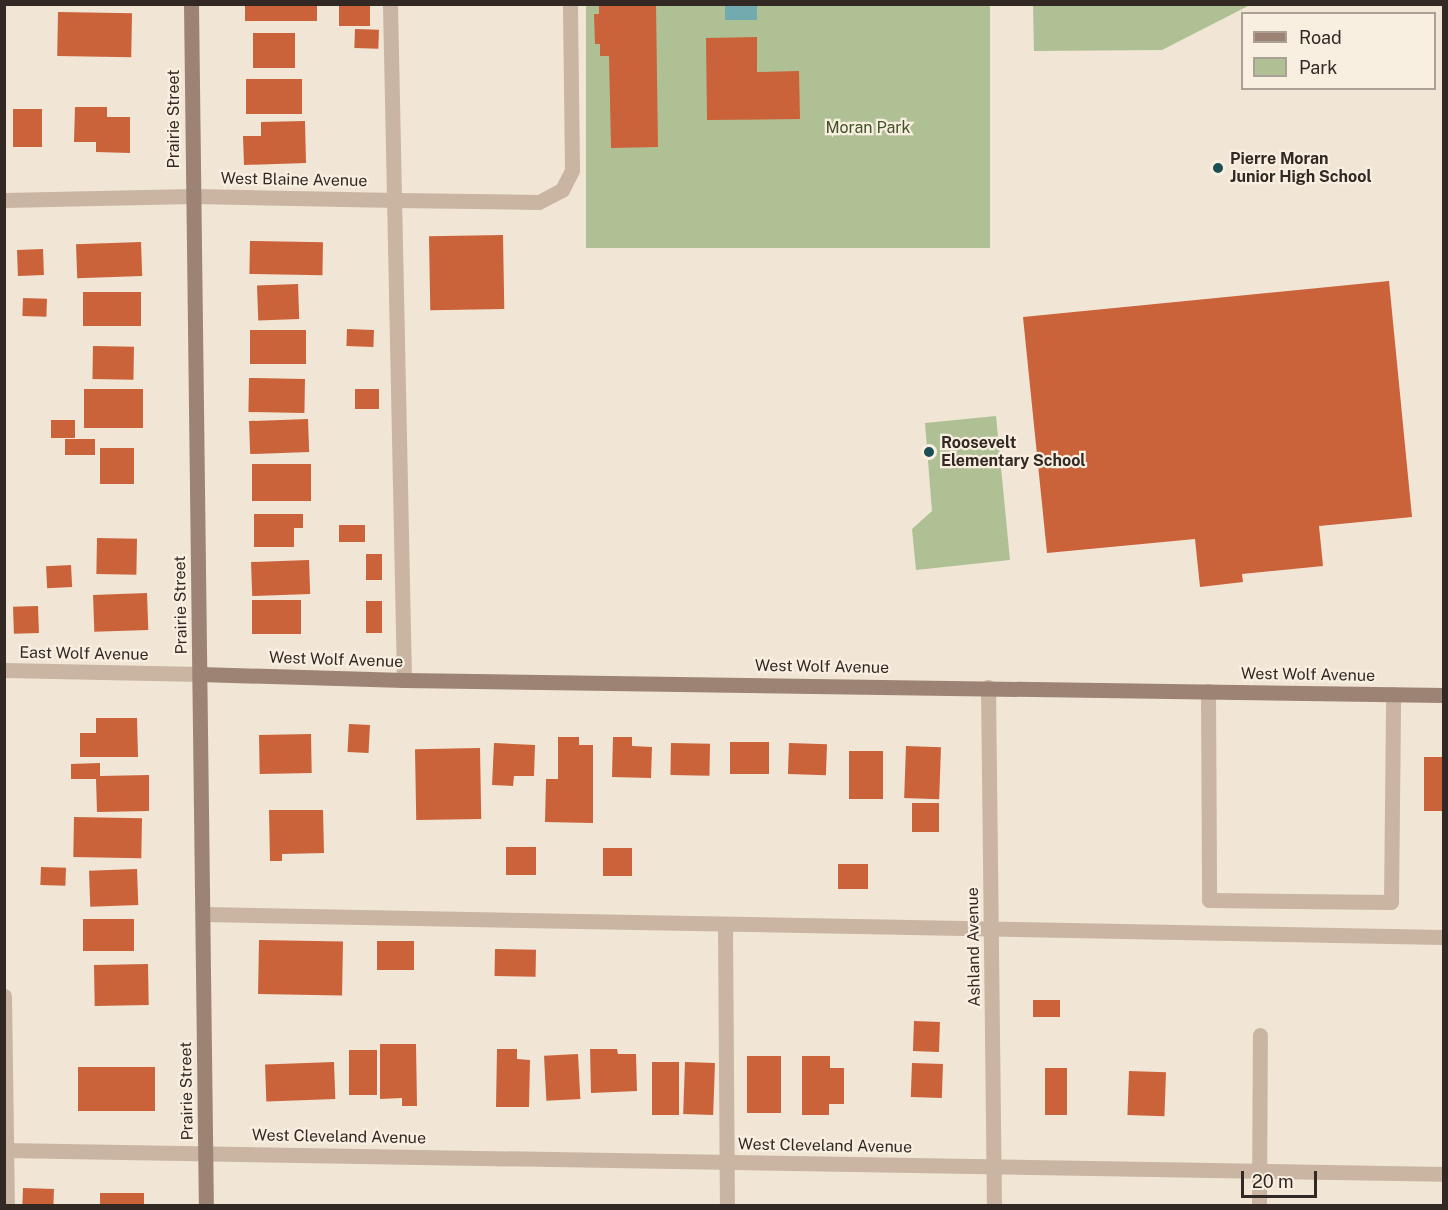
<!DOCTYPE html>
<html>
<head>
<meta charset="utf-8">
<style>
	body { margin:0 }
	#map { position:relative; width:1448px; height:1210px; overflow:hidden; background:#f1e5d5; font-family:"Public Sans",sans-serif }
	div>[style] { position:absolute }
	.green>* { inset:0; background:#b0c095; transform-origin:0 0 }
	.water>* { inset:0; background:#73aaaf; transform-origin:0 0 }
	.building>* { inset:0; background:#ca623a; transform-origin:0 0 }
	.lane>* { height:15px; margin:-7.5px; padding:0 7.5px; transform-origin:7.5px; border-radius:7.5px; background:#c9b5a1 }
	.street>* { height:15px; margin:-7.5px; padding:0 7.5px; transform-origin:7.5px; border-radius:7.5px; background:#c9b5a1 }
	.secondary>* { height:15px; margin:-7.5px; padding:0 7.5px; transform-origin:7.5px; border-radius:7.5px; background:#9c8373 }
	.dots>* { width:16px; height:16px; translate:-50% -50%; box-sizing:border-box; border:3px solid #f9efe1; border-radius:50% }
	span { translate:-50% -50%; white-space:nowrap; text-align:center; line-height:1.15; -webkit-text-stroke:4.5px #f9efe1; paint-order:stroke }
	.street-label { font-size:16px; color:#332924 }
	.park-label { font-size:16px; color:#415227 }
	.poi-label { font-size:16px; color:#332924; font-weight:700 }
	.left { translate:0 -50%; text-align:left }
	.frame { position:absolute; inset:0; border:6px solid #332924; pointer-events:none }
	.legend { position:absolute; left:1241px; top:12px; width:195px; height:78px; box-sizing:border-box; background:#f9efe1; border:2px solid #aaa095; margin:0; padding:8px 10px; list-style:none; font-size:18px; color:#332924 }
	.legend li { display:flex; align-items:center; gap:12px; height:30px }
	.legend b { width:30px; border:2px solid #aaa095 }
	.scale { position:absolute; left:1241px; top:1171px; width:76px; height:27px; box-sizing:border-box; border:3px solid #332924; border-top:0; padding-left:8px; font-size:18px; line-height:21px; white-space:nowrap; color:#332924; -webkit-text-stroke:4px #f9efe1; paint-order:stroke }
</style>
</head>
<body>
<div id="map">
	<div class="green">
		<i style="left:586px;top:5px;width:404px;height:243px"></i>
		<i style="clip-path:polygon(1033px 5px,1033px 4px,1250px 5px,1162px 50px,1034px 51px)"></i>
		<i style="clip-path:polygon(996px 416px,1010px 560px,916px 570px,912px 529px,932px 511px,925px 423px)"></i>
	</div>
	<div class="water">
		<i style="left:725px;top:5px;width:32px;height:15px"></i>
	</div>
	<div class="building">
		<i style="left:245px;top:4px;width:72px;height:17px"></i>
		<i style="left:339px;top:4px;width:31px;height:22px"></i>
		<i style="clip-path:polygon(599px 4px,656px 4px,658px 147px,611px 148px,609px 56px,600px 56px,600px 44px,595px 44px,594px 14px,599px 14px)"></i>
		<i style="left:58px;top:12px;width:74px;height:44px;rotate:1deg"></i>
		<i style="left:355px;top:29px;width:24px;height:19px;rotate:2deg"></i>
		<i style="left:295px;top:33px;width:35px;height:42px;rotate:90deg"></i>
		<i style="clip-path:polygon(757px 37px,757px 72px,799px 71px,800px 119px,707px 120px,706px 38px)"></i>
		<i style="left:246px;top:79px;width:56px;height:35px"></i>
		<i style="clip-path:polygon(75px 107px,107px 107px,107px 117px,130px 117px,130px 153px,96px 152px,96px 142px,74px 142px)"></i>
		<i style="left:13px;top:109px;width:29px;height:38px"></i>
		<i style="clip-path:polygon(305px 121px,306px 163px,244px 165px,243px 136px,261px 136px,261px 122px)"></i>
		<i style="left:503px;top:235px;width:74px;height:74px;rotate:89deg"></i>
		<i style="left:250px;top:241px;width:73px;height:33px;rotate:1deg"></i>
		<i style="left:141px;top:242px;width:34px;height:65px;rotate:88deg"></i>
		<i style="left:43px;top:249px;width:26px;height:26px;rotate:88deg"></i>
		<i style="clip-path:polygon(1389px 281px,1412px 517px,1319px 526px,1323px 566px,1242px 574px,1243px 582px,1200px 587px,1195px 539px,1047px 553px,1023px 317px)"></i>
		<i style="left:298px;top:284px;width:35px;height:41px;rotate:88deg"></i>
		<i style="left:83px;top:292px;width:58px;height:34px"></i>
		<i style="left:23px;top:298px;width:24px;height:18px;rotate:2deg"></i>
		<i style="left:347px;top:329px;width:27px;height:17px;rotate:2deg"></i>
		<i style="left:250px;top:330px;width:56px;height:34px"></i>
		<i style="left:93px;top:346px;width:41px;height:33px;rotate:1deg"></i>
		<i style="left:249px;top:378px;width:56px;height:34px;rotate:1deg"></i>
		<i style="left:143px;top:389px;width:39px;height:59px;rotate:90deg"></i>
		<i style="left:355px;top:389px;width:24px;height:20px"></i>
		<i style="left:308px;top:419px;width:33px;height:59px;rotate:88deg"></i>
		<i style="left:51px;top:420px;width:24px;height:18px"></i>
		<i style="left:65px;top:439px;width:30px;height:16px"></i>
		<i style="left:100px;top:448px;width:34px;height:36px"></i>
		<i style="left:311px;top:464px;width:37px;height:59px;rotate:90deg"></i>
		<i style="clip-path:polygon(254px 514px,303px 514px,303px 528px,294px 528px,294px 547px,254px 547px)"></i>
		<i style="left:339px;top:525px;width:26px;height:17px"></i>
		<i style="left:97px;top:538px;width:40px;height:36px;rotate:1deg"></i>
		<i style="left:366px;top:554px;width:16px;height:26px"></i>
		<i style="left:309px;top:560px;width:34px;height:58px;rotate:88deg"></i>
		<i style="left:71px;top:565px;width:22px;height:25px;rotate:87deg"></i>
		<i style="left:147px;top:593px;width:37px;height:54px;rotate:88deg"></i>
		<i style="left:301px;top:600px;width:34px;height:49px;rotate:90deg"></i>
		<i style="left:366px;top:601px;width:16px;height:32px"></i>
		<i style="left:38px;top:606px;width:27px;height:25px;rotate:88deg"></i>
		<i style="clip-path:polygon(96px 718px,137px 718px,138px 757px,80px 757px,80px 733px,96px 733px)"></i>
		<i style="left:349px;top:724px;width:21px;height:28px;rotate:3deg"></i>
		<i style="left:311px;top:734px;width:39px;height:52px;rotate:89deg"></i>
		<i style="clip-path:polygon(558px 737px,579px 737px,579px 745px,593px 745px,593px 823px,545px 822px,546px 779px,558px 779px)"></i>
		<i style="clip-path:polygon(613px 737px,632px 737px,632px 746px,652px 747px,651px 778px,612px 777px)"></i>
		<i style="left:730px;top:742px;width:39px;height:32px"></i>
		<i style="clip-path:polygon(494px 743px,535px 745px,534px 776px,514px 776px,513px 786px,492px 785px)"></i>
		<i style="left:671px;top:743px;width:39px;height:32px;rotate:1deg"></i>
		<i style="left:789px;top:743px;width:38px;height:31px;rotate:2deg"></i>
		<i style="left:906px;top:746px;width:35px;height:52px;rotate:2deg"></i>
		<i style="left:480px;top:748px;width:71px;height:65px;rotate:89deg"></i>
		<i style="left:849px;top:751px;width:34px;height:48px"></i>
		<i style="left:1424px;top:757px;width:20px;height:54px"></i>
		<i style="clip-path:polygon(100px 763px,100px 776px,149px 775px,149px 811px,97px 812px,96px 779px,71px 779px,71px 764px)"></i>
		<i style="left:939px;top:803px;width:29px;height:27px;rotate:90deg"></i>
		<i style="clip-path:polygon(269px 810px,323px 810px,324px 853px,282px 854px,282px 861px,270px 861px)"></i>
		<i style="left:74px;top:817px;width:68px;height:40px;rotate:1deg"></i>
		<i style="left:506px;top:847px;width:30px;height:28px"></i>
		<i style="left:603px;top:848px;width:29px;height:28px"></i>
		<i style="left:838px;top:864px;width:30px;height:25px"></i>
		<i style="left:41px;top:867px;width:25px;height:18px;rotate:2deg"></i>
		<i style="left:137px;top:869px;width:36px;height:48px;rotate:88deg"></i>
		<i style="left:134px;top:919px;width:32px;height:51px;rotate:90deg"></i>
		<i style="left:259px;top:940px;width:84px;height:54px;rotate:1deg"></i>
		<i style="left:377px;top:941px;width:37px;height:29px"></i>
		<i style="left:495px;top:949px;width:41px;height:27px;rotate:1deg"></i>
		<i style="left:148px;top:964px;width:41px;height:54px;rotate:89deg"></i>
		<i style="left:1060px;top:1000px;width:17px;height:27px;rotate:90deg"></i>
		<i style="left:914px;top:1021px;width:26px;height:30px;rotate:2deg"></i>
		<i style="clip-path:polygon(380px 1044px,416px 1044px,417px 1106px,402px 1106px,402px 1098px,380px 1099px)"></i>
		<i style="clip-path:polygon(497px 1049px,517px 1049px,517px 1059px,530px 1060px,529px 1107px,496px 1107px)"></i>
		<i style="clip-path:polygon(590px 1049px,617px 1049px,618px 1054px,636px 1054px,637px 1091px,591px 1093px)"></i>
		<i style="left:349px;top:1050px;width:28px;height:45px"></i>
		<i style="left:578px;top:1054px;width:45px;height:34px;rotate:87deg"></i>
		<i style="left:747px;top:1056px;width:34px;height:57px"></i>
		<i style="clip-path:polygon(802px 1056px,830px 1056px,830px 1068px,844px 1068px,844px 1104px,829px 1104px,829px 1115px,802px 1115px)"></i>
		<i style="left:334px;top:1062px;width:37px;height:69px;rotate:88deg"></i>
		<i style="left:652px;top:1062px;width:27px;height:53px"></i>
		<i style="left:685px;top:1062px;width:30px;height:52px;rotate:2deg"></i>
		<i style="left:912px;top:1063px;width:31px;height:34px;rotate:2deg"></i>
		<i style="left:155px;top:1067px;width:44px;height:77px;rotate:90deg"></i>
		<i style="left:1045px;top:1068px;width:22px;height:47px"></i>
		<i style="left:1129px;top:1071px;width:37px;height:44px;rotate:2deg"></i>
		<i style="left:23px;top:1188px;width:31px;height:18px;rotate:2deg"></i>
		<i style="left:144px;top:1193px;width:13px;height:44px;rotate:90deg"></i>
	</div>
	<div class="lane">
		<i style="left:390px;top:4px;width:676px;rotate:88.81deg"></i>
		<i style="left:396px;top:200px;width:143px;rotate:0.8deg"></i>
		<i style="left:539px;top:202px;width:26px;rotate:-28deg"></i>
		<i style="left:562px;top:190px;width:22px;rotate:-63deg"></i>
		<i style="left:572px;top:170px;width:166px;rotate:-90.7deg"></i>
		<i style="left:1208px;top:691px;width:209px;rotate:89.7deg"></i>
		<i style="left:1209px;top:900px;width:182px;rotate:0.6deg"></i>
		<i style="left:1391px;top:902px;width:208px;rotate:-89.4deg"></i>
		<i style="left:203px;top:914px;width:1241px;rotate:1.06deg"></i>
		<i style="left:725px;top:926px;width:280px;rotate:89.6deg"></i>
		<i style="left:4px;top:996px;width:210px;rotate:89.2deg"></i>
		<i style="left:1259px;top:1206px;width:171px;rotate:-89.7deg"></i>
	</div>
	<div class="street">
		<i style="left:4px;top:200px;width:189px;rotate:-1.2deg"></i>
		<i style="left:193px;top:196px;width:203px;rotate:1.1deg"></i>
		<i style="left:4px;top:670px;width:196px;rotate:1.2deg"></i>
		<i style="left:988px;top:687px;width:519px;rotate:89.34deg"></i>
		<i style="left:4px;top:1150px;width:1440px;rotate:0.95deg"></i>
	</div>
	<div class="secondary">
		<i style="left:191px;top:4px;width:1202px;rotate:89.29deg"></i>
		<i style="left:200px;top:674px;width:204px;rotate:1.7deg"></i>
		<i style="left:404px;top:680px;width:1040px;rotate:0.83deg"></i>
	</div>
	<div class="dots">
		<i style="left:1218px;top:168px;background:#194f55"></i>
		<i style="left:929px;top:452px;background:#194f55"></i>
	</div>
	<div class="street-label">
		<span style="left:174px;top:119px;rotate:-90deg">Prairie Street</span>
		<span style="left:294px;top:180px;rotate:1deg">West Blaine Avenue</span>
		<span style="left:181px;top:605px;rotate:-91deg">Prairie Street</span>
		<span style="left:84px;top:654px;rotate:1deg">East Wolf Avenue</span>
		<span style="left:336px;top:660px;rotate:2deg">West Wolf Avenue</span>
		<span style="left:822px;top:667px;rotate:1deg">West Wolf Avenue</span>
		<span style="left:1308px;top:675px;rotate:1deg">West Wolf Avenue</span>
		<span style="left:974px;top:947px;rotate:-91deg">Ashland Avenue</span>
		<span style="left:187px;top:1091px;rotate:-91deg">Prairie Street</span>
		<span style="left:339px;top:1137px;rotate:1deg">West Cleveland Avenue</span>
		<span style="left:825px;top:1146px;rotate:1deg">West Cleveland Avenue</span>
	</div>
	<div class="park-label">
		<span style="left:868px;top:128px">Moran Park</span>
	</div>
	<div class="poi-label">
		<span class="left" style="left:1230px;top:168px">Pierre Moran<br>Junior High School</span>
		<span class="left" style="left:941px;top:452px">Roosevelt<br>Elementary School</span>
	</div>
	<div class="frame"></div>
	<ul class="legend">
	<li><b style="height:8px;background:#9c8373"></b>Road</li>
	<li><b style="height:16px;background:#b0c095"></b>Park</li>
	</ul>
	<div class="scale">20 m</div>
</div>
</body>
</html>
